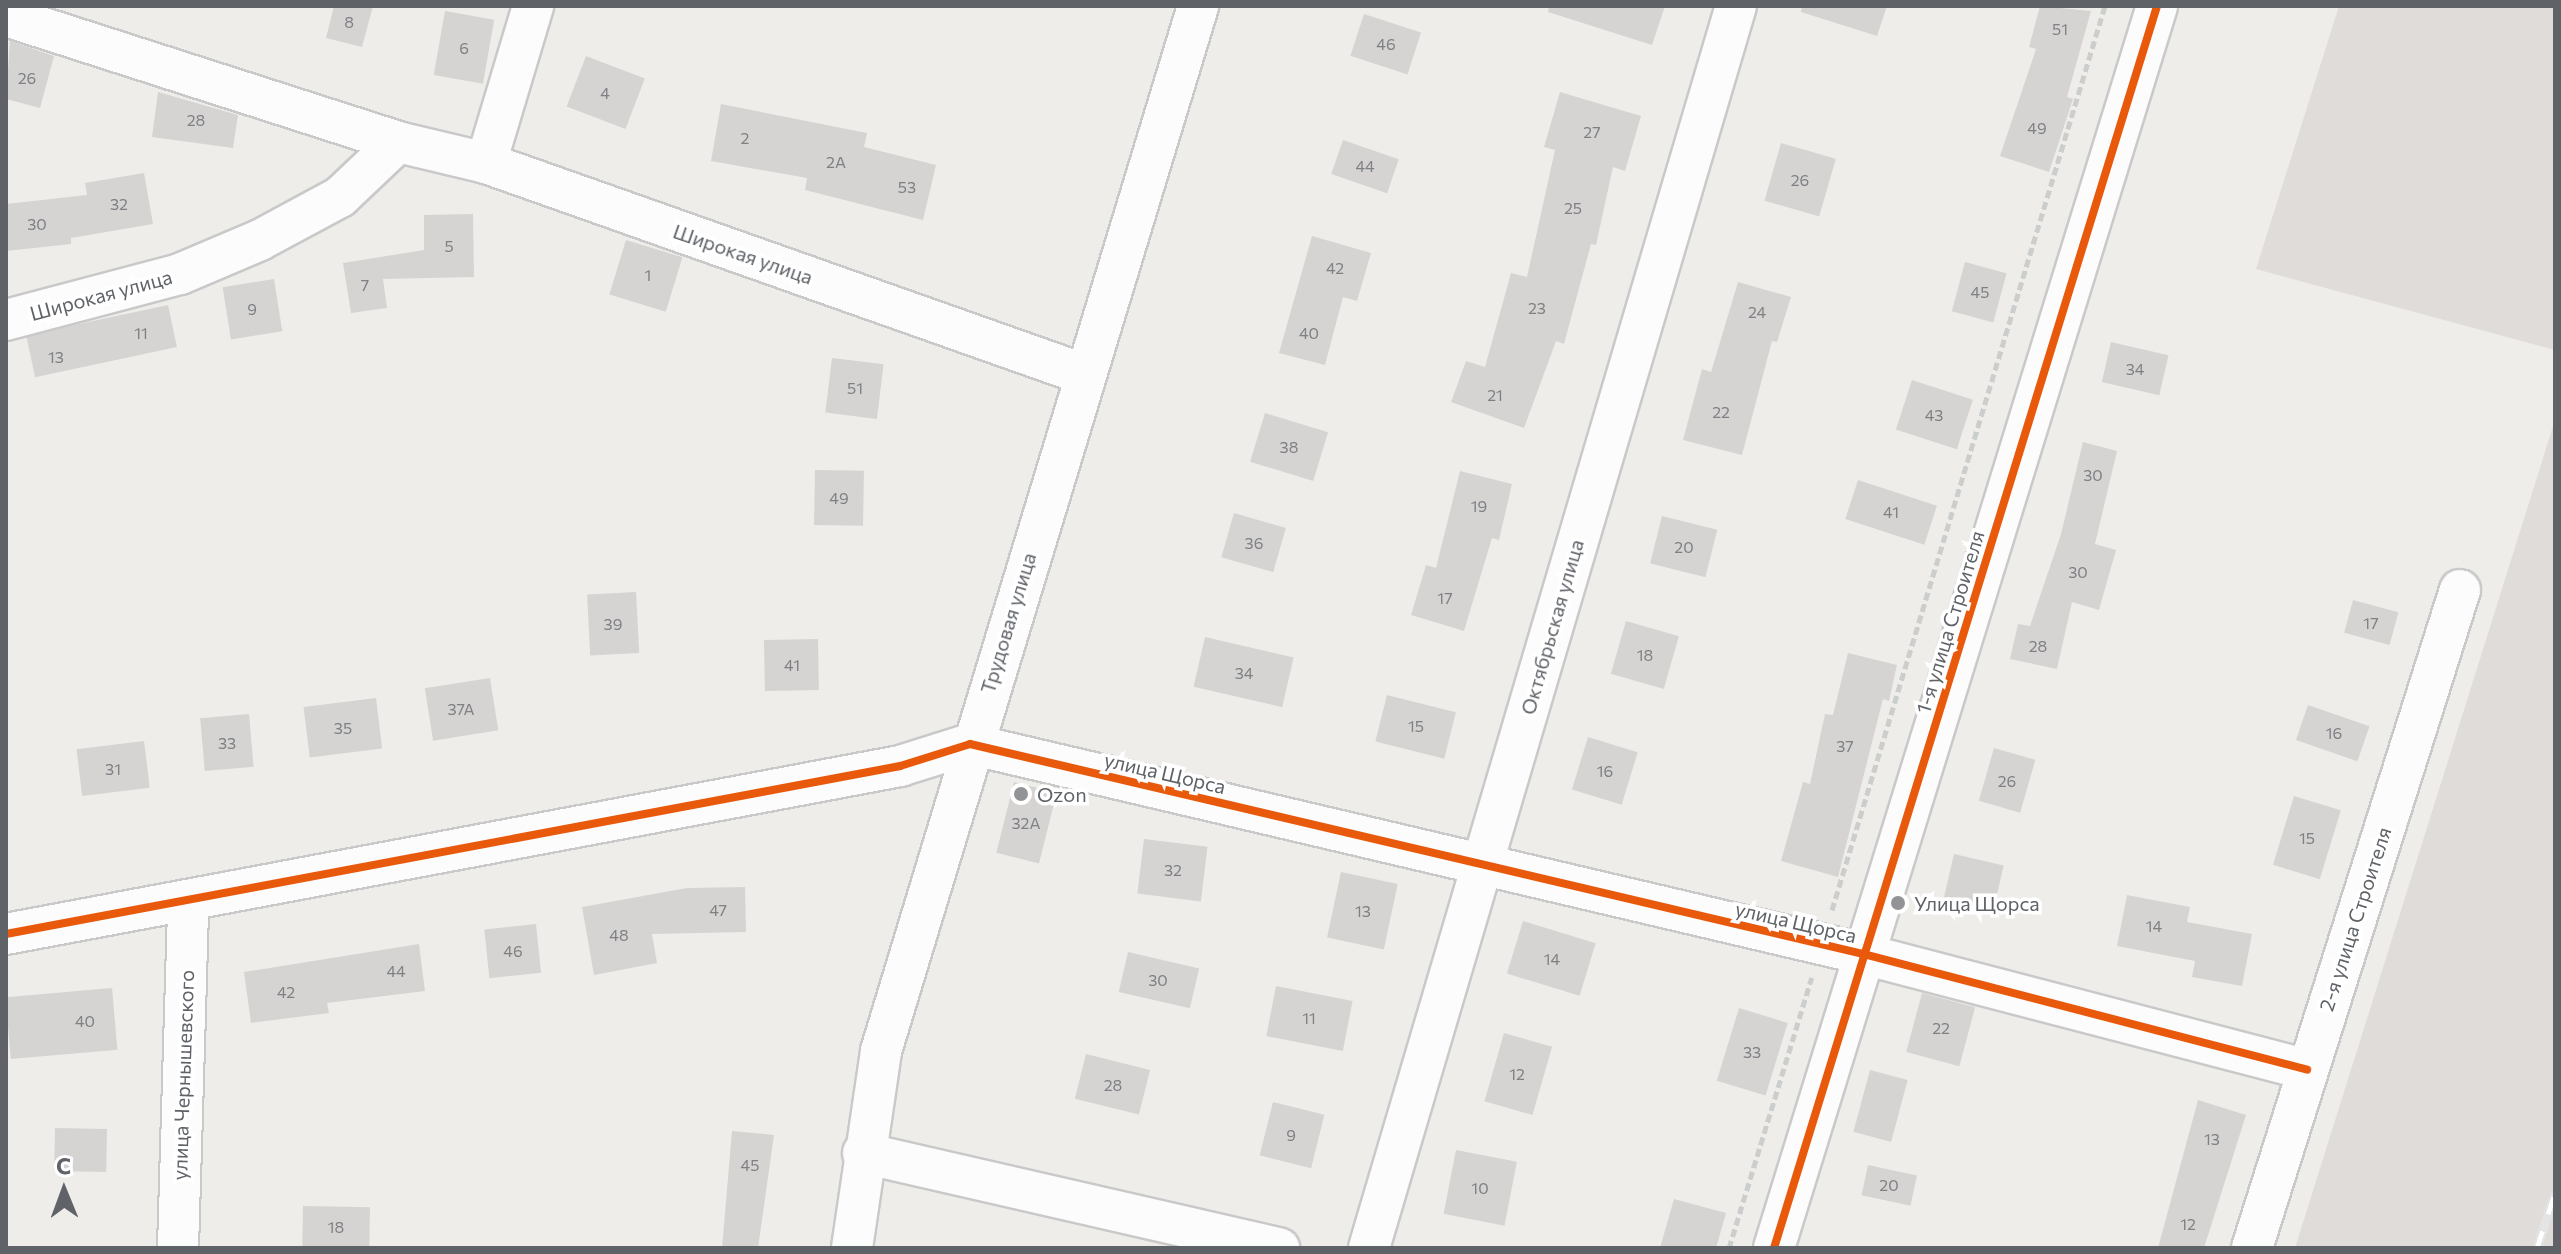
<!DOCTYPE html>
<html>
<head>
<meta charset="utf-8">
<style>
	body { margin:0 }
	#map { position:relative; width:2561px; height:1254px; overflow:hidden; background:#efedea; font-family:Commissioner,sans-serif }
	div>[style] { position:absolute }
	.industrial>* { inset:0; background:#dfdcda }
	.building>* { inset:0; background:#d6d4d3; transform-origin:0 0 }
	.path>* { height:5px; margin-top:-2.5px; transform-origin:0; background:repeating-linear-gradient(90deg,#cbcecc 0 8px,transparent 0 12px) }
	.roads { filter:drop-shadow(2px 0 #c9c9ca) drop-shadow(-2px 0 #c9c9ca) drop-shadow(0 2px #c9c9ca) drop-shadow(0 -2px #c9c9ca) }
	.minor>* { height:40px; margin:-20px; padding:0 20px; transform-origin:20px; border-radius:20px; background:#fdfcfc }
	.rail>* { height:9px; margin-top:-4.5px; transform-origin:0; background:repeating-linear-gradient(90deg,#fff 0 18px,#e4e4e4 0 36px); box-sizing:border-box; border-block:2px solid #e4e4e4 }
	.cycleway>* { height:8px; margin:-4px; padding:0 4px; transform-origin:4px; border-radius:4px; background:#e8590c }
	.dots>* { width:22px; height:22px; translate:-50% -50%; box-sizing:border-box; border:4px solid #fff; border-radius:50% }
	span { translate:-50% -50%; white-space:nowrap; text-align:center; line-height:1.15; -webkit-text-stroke:7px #fff; paint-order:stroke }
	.number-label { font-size:16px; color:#7e8084 }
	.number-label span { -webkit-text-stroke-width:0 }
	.street-label { font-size:20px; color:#5f6368 }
	.poi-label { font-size:20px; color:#5f6368 }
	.left { translate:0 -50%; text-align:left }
	.frame { position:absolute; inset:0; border:8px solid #5f6368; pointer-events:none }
	.north { position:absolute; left:24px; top:1150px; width:80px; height:80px; -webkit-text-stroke:6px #fff; paint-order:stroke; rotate:359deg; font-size:22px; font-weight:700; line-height:32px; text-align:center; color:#5f6368 }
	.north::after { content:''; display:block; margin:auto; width:28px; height:36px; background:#5f6368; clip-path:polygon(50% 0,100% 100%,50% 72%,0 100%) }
</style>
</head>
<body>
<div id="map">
	<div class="industrial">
		<i style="clip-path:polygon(2339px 6px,2555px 6px,2555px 350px,2256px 269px)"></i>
		<i style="clip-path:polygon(2555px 420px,2555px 1248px,2295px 1248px)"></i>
	</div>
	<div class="building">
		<i style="clip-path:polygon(334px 6px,373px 6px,362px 47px,326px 38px)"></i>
		<i style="clip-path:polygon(1549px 6px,1665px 6px,1652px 45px,1548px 12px)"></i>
		<i style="clip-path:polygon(1802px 6px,1887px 6px,1877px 36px,1801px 12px)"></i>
		<i style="clip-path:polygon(2040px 6px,2091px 11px,2067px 97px,2073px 99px,2049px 172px,2000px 156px,2036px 49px,2029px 47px)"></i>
		<i style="left:445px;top:11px;width:50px;height:65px;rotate:10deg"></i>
		<i style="left:1364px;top:14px;width:60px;height:44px;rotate:18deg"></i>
		<i style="clip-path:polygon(10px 41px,54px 56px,40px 108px,6px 99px)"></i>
		<i style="left:586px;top:56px;width:63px;height:54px;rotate:21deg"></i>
		<i style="clip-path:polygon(158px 92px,238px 115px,233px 148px,152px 137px)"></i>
		<i style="clip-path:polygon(1560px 92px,1641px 116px,1625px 171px,1613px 167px,1596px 245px,1591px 244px,1564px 344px,1556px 341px,1524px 428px,1451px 402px,1466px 361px,1485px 367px,1511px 273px,1527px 277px,1555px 150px,1544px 147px)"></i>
		<i style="clip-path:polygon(721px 104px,867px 133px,864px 147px,936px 165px,923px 220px,805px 190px,807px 178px,711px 161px)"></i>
		<i style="left:1343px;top:140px;width:59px;height:36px;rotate:19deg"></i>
		<i style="left:1781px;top:143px;width:57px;height:60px;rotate:16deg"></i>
		<i style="clip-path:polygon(144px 173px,153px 224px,71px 238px,71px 244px,6px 251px,6px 204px,87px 195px,85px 183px)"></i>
		<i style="clip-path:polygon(473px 214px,474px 277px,383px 279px,387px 308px,351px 313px,343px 263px,424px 250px,424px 215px)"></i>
		<i style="clip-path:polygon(1312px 236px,1371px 253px,1357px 301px,1343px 297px,1325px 365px,1279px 353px)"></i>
		<i style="left:626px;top:240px;width:59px;height:57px;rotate:17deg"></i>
		<i style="left:1965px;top:262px;width:43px;height:51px;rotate:15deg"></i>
		<i style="left:274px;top:279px;width:53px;height:52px;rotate:81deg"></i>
		<i style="clip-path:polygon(1738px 282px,1791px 297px,1777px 342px,1772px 341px,1742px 455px,1683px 440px,1702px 369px,1711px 372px)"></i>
		<i style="left:168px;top:305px;width:43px;height:145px;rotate:78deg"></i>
		<i style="left:2111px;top:342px;width:59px;height:41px;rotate:13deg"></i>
		<i style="left:832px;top:358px;width:52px;height:55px;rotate:7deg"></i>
		<i style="left:1912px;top:380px;width:64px;height:52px;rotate:18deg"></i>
		<i style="left:1265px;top:413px;width:66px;height:51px;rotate:17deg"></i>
		<i style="clip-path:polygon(2083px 442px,2117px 451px,2095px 544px,2116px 550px,2099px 610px,2072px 602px,2057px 669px,2010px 659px,2018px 624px,2030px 626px,2061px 534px)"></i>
		<i style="left:815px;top:470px;width:49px;height:55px;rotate:1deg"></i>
		<i style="clip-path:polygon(1460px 471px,1512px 484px,1499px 540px,1492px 538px,1464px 631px,1411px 615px,1426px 565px,1436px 568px)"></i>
		<i style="left:1858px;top:480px;width:83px;height:41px;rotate:18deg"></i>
		<i style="left:1234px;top:513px;width:54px;height:46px;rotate:16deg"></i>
		<i style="left:1662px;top:516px;width:57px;height:49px;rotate:14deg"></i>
		<i style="left:636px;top:592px;width:61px;height:49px;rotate:87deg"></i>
		<i style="left:2353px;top:600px;width:47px;height:34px;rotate:15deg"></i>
		<i style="left:1626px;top:621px;width:55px;height:55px;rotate:16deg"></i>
		<i style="left:1205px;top:637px;width:91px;height:51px;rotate:13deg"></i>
		<i style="left:818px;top:639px;width:51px;height:54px;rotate:89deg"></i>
		<i style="clip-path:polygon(1848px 653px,1897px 665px,1889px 701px,1883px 699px,1838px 877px,1781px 861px,1803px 782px,1810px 784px,1825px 714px,1833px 715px)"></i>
		<i style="left:490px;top:678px;width:53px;height:66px;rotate:81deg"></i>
		<i style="left:1387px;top:695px;width:71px;height:48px;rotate:14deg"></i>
		<i style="left:376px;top:698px;width:51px;height:73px;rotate:83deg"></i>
		<i style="left:2308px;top:705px;width:65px;height:37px;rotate:19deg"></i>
		<i style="left:249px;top:714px;width:53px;height:49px;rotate:85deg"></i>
		<i style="left:1588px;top:737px;width:52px;height:55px;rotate:17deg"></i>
		<i style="left:144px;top:741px;width:47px;height:68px;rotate:83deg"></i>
		<i style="left:1994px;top:748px;width:43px;height:55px;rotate:16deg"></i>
		<i style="left:1014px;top:782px;width:44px;height:73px;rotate:14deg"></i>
		<i style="left:2294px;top:796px;width:49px;height:72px;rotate:17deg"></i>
		<i style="left:1144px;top:839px;width:64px;height:55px;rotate:7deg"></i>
		<i style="left:1954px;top:854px;width:51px;height:49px;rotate:13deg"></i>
		<i style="left:1341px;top:872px;width:58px;height:67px;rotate:12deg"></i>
		<i style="clip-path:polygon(745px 887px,746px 932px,652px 934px,657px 963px,594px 975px,582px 907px,687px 888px)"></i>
		<i style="clip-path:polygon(2127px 895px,2190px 907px,2187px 922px,2252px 934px,2242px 986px,2192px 977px,2195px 961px,2117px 946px)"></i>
		<i style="left:1523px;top:921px;width:76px;height:55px;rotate:17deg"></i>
		<i style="left:536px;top:924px;width:49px;height:52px;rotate:84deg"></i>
		<i style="clip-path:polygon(419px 944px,425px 991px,327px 1003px,329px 1013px,251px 1023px,244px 972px)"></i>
		<i style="left:1128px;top:952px;width:73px;height:41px;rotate:13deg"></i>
		<i style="left:1276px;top:986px;width:78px;height:51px;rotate:11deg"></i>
		<i style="left:112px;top:988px;width:62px;height:107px;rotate:85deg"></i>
		<i style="left:1922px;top:993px;width:55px;height:61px;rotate:15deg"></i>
		<i style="left:1739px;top:1008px;width:51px;height:76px;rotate:17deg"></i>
		<i style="left:1504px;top:1033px;width:50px;height:71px;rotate:16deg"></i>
		<i style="left:1086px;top:1054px;width:66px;height:46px;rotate:14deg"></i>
		<i style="left:1870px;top:1070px;width:39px;height:64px;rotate:15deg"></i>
		<i style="clip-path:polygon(2198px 1100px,2246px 1115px,2204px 1248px,2158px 1248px)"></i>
		<i style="left:1273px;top:1102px;width:53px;height:55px;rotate:14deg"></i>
		<i style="left:55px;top:1128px;width:52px;height:43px;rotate:1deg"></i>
		<i style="clip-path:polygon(732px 1131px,774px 1135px,758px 1248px,722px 1248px)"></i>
		<i style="left:1456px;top:1150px;width:62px;height:65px;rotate:11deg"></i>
		<i style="left:1868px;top:1165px;width:50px;height:31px;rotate:12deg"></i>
		<i style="clip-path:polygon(1674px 1199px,1726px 1213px,1716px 1248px,1660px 1248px)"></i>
		<i style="left:303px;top:1206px;width:67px;height:42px;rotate:1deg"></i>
	</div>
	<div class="path">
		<i style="left:1832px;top:910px;width:944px;rotate:-73.2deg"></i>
		<i style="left:1729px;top:1248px;width:283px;rotate:-73deg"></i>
	</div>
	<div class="roads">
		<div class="minor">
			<i style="left:6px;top:16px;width:412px;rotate:17.8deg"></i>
			<i style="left:398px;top:142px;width:90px;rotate:13.4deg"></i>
			<i style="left:486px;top:163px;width:636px;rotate:19.46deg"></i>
			<i style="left:486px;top:163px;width:164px;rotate:-73.3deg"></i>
			<i style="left:6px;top:320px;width:180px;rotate:-14.8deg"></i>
			<i style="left:180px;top:274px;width:87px;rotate:-23deg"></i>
			<i style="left:260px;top:240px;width:91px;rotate:-28.3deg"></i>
			<i style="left:340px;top:197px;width:80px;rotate:-43.5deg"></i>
			<i style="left:6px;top:934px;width:910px;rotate:-10.64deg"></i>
			<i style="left:900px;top:766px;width:73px;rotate:-17.4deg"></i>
			<i style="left:970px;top:744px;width:917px;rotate:13.23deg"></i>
			<i style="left:1863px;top:954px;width:459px;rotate:14.6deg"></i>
			<i style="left:863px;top:1153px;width:427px;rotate:12.9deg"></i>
			<i style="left:178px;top:1248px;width:345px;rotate:-88.3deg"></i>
			<i style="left:852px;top:1248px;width:199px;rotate:-81.6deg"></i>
			<i style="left:881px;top:1051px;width:1092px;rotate:-73.12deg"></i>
			<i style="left:1369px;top:1248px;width:1295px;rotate:-73.54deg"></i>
			<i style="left:1774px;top:1248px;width:1300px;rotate:-72.86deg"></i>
			<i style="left:2252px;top:1248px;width:690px;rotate:-72.46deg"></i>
		</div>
	</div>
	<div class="rail">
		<i style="left:2537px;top:1248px;width:58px;rotate:-71.9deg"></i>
	</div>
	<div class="cycleway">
		<i style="left:6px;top:934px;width:910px;rotate:-10.64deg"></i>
		<i style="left:900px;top:766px;width:73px;rotate:-17.4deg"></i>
		<i style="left:970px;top:744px;width:917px;rotate:13.23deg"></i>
		<i style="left:1863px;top:954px;width:459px;rotate:14.6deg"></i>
		<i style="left:1774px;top:1248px;width:1300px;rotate:-72.86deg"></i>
	</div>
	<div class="dots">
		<i style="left:1021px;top:794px;background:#919396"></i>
		<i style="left:1898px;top:903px;background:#919396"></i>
	</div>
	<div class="number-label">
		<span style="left:349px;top:22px">8</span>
		<span style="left:2060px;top:29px">51</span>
		<span style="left:1386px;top:44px">46</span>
		<span style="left:464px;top:48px">6</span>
		<span style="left:27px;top:78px">26</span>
		<span style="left:605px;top:93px">4</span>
		<span style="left:196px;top:120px">28</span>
		<span style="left:2037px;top:128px">49</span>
		<span style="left:1592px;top:132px">27</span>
		<span style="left:745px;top:138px">2</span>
		<span style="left:836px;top:162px">2А</span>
		<span style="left:1365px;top:166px">44</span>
		<span style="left:1800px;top:180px">26</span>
		<span style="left:907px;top:187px">53</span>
		<span style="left:119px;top:204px">32</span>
		<span style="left:1573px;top:208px">25</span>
		<span style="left:37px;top:224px">30</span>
		<span style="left:449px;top:246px">5</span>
		<span style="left:1335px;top:268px">42</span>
		<span style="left:648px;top:275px">1</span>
		<span style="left:365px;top:285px">7</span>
		<span style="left:1980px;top:292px">45</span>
		<span style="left:1537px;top:308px">23</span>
		<span style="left:252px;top:309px">9</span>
		<span style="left:1757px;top:312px">24</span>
		<span style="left:141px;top:333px">11</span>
		<span style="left:1309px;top:333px">40</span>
		<span style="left:56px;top:357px">13</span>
		<span style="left:2135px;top:369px">34</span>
		<span style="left:855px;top:388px">51</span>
		<span style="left:1495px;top:395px">21</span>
		<span style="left:1721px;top:412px">22</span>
		<span style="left:1934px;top:415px">43</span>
		<span style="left:1289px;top:447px">38</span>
		<span style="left:2093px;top:475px">30</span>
		<span style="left:839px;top:498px">49</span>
		<span style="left:1479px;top:506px">19</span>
		<span style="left:1891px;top:512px">41</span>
		<span style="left:1254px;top:543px">36</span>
		<span style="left:1684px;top:547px">20</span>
		<span style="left:2078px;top:572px">30</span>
		<span style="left:1445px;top:598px">17</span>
		<span style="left:2371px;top:623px">17</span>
		<span style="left:613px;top:624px">39</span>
		<span style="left:2038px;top:646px">28</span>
		<span style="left:1645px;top:655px">18</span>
		<span style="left:792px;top:665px">41</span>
		<span style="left:1244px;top:673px">34</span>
		<span style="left:461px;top:709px">37А</span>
		<span style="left:1416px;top:726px">15</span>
		<span style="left:343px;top:728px">35</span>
		<span style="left:2334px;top:733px">16</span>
		<span style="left:227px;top:743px">33</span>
		<span style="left:1845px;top:746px">37</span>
		<span style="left:113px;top:769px">31</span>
		<span style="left:1605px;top:771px">16</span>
		<span style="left:2007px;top:781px">26</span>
		<span style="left:1026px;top:823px">32А</span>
		<span style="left:2307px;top:838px">15</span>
		<span style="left:1173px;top:870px">32</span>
		<span style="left:718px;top:910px">47</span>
		<span style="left:1363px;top:911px">13</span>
		<span style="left:2154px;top:926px">14</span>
		<span style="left:619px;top:935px">48</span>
		<span style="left:513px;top:951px">46</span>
		<span style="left:1552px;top:959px">14</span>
		<span style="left:396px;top:971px">44</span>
		<span style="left:1158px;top:980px">30</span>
		<span style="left:286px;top:992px">42</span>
		<span style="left:1309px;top:1018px">11</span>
		<span style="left:85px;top:1021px">40</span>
		<span style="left:1941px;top:1028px">22</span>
		<span style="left:1752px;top:1052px">33</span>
		<span style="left:1517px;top:1074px">12</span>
		<span style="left:1113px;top:1085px">28</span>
		<span style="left:1291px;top:1135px">9</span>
		<span style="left:2212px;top:1139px">13</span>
		<span style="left:750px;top:1165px">45</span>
		<span style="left:1889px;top:1185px">20</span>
		<span style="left:1480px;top:1188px">10</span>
		<span style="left:2188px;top:1224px">12</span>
		<span style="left:336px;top:1227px">18</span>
	</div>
	<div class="street-label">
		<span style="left:743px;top:254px;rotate:19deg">Широкая улица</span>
		<span style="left:101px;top:295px;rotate:-15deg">Широкая улица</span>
		<span style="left:1950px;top:622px;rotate:-73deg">1-я улица Строителя</span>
		<span style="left:1008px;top:623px;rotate:-73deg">Трудовая улица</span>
		<span style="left:1552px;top:627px;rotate:-74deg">Октябрьская улица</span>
		<span style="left:1165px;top:773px;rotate:13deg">улица Щорса</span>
		<span style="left:2355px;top:919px;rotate:-72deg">2-я улица Строителя</span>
		<span style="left:1796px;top:922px;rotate:13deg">улица Щорса</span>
		<span style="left:183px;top:1075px;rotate:-88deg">улица Чернышевского</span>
	</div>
	<div class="poi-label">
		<span class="left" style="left:1037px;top:794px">Ozon</span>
		<span class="left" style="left:1914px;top:903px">Улица Щорса</span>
	</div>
	<div class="frame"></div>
	<div class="north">С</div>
</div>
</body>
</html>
